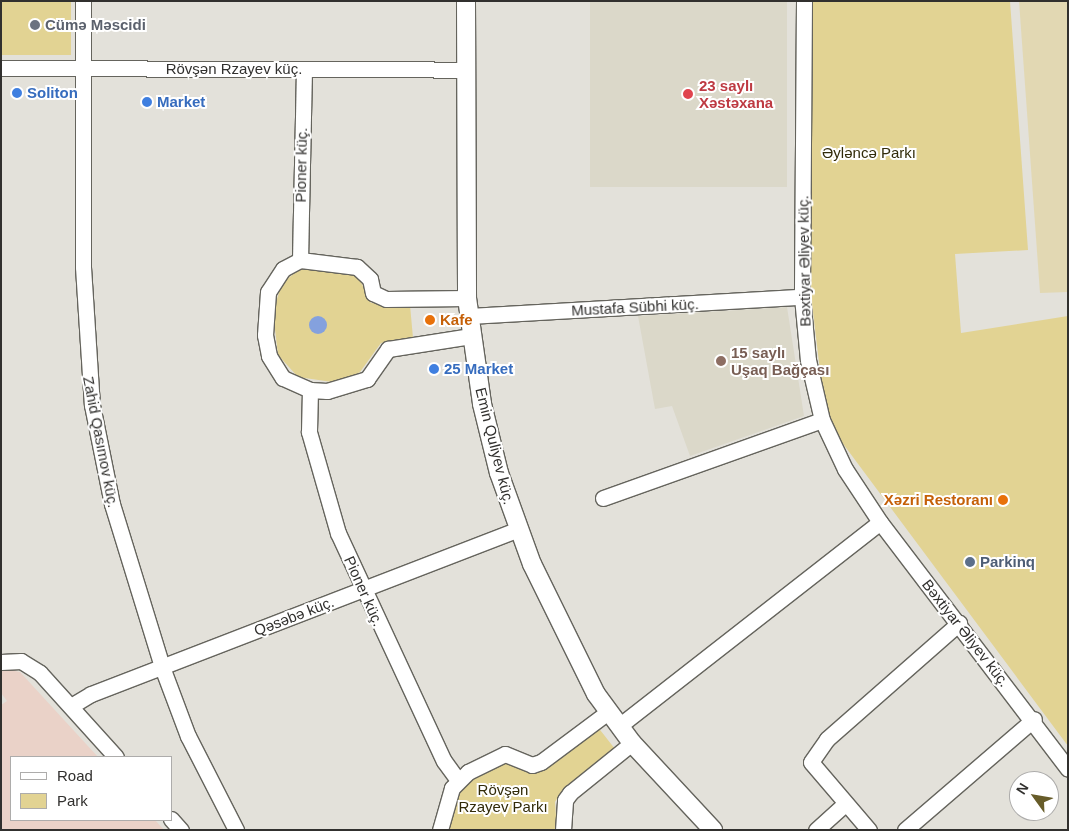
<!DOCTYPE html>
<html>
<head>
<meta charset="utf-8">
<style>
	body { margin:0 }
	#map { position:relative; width:1069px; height:831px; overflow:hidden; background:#e3e1da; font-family:Arial,sans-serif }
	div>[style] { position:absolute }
	.industrial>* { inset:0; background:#ead2c8 }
	.built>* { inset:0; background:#dbd8c9; transform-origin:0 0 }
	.green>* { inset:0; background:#e2d393; transform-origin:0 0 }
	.sand>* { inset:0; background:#e2d8b3 }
	.water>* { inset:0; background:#84a1de }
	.round { border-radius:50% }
	.roads { filter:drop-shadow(1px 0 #65645d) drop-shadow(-1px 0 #65645d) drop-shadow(0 1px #65645d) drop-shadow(0 -1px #65645d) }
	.minor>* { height:15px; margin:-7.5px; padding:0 7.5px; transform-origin:7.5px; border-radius:7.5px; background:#fff }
	.tertiary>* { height:18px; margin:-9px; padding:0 9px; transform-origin:9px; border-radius:9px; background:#fff }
	.dots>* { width:14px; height:14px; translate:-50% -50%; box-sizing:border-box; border:2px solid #fff; border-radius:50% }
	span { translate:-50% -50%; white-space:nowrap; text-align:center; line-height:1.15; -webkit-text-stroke:4px #fff; paint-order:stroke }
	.worship-label { font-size:15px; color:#5b616d; font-weight:700 }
	.left { translate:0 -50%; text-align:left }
	.street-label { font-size:15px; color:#31302e }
	.health-label { font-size:15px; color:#be3a42; font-weight:700 }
	.shop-label { font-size:15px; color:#366cbe; font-weight:700 }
	.park-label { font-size:15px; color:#322b09 }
	.food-label { font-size:15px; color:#c56008; font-weight:700 }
	.right { translate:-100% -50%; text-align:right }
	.education-label { font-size:15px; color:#785e54; font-weight:700 }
	.service-label { font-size:15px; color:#4e5e75; font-weight:700 }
	.frame { position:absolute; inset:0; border:2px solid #31302e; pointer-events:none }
	.legend { position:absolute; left:10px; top:756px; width:162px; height:65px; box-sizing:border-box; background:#fff; border:1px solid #adacab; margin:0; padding:6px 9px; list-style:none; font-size:15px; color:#31302e }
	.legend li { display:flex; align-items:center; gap:10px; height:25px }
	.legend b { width:25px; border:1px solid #adacab }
	.north { position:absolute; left:1009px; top:771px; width:50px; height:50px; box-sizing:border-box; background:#fff; border:1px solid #adacab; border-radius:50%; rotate:302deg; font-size:14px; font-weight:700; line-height:20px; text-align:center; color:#31302e }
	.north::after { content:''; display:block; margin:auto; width:18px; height:22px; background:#675c29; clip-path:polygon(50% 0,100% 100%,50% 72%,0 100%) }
</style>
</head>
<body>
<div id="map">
	<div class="industrial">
		<i style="clip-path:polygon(5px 669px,20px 672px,98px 757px,11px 757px,11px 820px,155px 820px,164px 830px,1px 830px,1px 705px,7px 701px,1px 693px,1px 672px)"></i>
	</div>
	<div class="built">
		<i style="left:590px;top:1px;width:197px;height:186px"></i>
		<i style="clip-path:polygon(787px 307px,804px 416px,690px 456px,672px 406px,655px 409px,638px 316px)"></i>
	</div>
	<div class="green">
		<i style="left:1px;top:1px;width:70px;height:54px"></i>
		<i style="clip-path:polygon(813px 1px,1010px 1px,1028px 250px,955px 254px,961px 333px,1068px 316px,1068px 746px,838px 437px,824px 404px,810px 287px)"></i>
		<i style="clip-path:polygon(300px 269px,350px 272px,359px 278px,371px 303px,410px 305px,413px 338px,381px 343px,360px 372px,349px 378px,332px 382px,298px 377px,278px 355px,273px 312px,282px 283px)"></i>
		<i style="clip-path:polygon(597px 726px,615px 749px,561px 792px,555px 802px,557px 830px,448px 830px,458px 791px,472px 777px,500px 763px,511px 763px,528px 773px,538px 771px)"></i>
	</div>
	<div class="sand">
		<i style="clip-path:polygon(1019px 1px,1068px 1px,1068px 292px,1040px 293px)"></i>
	</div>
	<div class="water">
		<i class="round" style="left:309px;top:316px;width:18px;height:18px"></i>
	</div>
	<div class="roads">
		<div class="minor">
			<i style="left:83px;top:1px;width:266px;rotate:90deg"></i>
			<i style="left:83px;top:267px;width:138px;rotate:86.3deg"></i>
			<i style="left:92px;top:405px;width:101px;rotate:78.6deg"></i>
			<i style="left:112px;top:504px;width:170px;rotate:72.9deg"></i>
			<i style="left:162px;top:667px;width:74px;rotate:69.4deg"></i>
			<i style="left:188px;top:736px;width:106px;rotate:62.9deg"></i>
			<i style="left:804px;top:1px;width:296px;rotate:90.4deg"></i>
			<i style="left:802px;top:297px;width:63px;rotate:84.6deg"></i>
			<i style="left:808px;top:360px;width:62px;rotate:76.9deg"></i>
			<i style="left:822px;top:420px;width:54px;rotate:64.9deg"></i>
			<i style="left:845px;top:469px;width:64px;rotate:56.6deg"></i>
			<i style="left:880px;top:522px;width:310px;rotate:52.7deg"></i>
			<i style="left:1px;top:68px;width:465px;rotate:0.2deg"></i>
			<i style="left:300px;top:260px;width:190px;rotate:-88.8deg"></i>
			<i style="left:467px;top:298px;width:81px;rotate:179.3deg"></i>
			<i style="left:386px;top:299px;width:14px;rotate:-155deg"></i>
			<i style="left:373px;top:293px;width:14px;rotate:-102deg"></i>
			<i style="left:370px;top:279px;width:18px;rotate:-137deg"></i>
			<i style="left:357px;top:267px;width:57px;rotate:-173deg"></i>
			<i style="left:300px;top:260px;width:19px;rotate:152deg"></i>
			<i style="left:283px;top:269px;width:27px;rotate:123deg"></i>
			<i style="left:268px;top:292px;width:43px;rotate:94deg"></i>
			<i style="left:265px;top:335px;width:21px;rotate:79deg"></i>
			<i style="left:269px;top:356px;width:26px;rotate:58deg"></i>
			<i style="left:283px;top:378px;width:30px;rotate:24deg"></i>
			<i style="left:310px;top:390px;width:17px;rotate:3deg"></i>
			<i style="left:327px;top:391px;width:42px;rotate:-16.7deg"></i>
			<i style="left:367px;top:379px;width:37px;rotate:-55deg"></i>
			<i style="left:388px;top:349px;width:84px;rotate:-8.9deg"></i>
			<i style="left:468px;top:316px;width:335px;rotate:-3.3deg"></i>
			<i style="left:310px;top:390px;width:42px;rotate:91.4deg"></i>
			<i style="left:309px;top:432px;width:105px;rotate:74deg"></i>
			<i style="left:338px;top:533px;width:251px;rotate:65.1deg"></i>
			<i style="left:444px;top:761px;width:24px;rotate:54deg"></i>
			<i style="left:603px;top:498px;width:232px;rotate:-19.6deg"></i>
			<i style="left:1px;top:662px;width:20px;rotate:-3deg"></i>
			<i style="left:21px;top:661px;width:22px;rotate:32deg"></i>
			<i style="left:40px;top:673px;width:113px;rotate:47.9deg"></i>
			<i style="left:71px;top:706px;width:23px;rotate:-31deg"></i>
			<i style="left:91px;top:694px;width:458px;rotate:-21.1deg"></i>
			<i style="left:619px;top:726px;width:331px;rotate:-38deg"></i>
			<i style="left:171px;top:819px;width:15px;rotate:48deg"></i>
			<i style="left:440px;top:830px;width:44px;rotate:-74.1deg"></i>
			<i style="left:452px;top:788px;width:23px;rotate:-45deg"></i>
			<i style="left:468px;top:772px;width:41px;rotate:-25.9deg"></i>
			<i style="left:505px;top:754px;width:29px;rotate:22deg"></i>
			<i style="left:532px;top:765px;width:9px;rotate:-18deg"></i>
			<i style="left:541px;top:762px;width:84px;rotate:-36.7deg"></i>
			<i style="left:563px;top:830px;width:30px;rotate:-86deg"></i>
			<i style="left:565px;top:800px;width:9px;rotate:-54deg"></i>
			<i style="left:570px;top:793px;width:80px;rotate:-38.9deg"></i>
			<i style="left:816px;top:830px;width:39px;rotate:-42deg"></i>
			<i style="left:869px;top:830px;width:89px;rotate:-130.5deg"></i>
			<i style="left:811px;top:762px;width:28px;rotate:-55deg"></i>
			<i style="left:827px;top:739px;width:176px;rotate:-41.3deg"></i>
			<i style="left:905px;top:830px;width:170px;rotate:-40.7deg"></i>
		</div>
		<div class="tertiary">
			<i style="left:466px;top:1px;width:297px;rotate:89.8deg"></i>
			<i style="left:467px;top:298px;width:107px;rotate:81.9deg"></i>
			<i style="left:482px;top:404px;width:71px;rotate:76.2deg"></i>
			<i style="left:499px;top:473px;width:97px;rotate:70.1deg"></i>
			<i style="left:532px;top:564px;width:145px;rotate:63.8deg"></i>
			<i style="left:596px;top:694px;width:61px;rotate:53.7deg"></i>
			<i style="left:632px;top:743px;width:119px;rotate:47deg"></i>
		</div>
	</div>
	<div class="dots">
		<i style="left:35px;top:25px;background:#6b7280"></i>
		<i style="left:17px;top:93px;background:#3f7fe0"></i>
		<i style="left:688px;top:94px;background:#e0444e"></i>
		<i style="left:147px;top:102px;background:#3f7fe0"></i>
		<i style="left:430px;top:320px;background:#e8710a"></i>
		<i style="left:721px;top:361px;background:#8d6e63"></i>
		<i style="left:434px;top:369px;background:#3f7fe0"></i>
		<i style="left:1003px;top:500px;background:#e8710a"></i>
		<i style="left:970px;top:562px;background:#5c6f8a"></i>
	</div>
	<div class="worship-label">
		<span class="left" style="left:45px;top:25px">Cümə Məscidi</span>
	</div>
	<div class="street-label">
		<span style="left:234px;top:69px">Rövşən Rzayev küç.</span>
		<span style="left:301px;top:165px;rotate:-89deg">Pioner küç.</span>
		<span style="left:804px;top:261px;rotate:-91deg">Bəxtiyar Əliyev küç.</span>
		<span style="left:635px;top:307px;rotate:-3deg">Mustafa Sübhi küç.</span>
		<span style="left:101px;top:442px;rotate:79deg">Zahid Qasımov küç.</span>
		<span style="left:495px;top:446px;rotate:76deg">Emin Quliyev küç.</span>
		<span style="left:364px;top:591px;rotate:66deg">Pioner küç.</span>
		<span style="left:294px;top:616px;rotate:-21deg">Qəsəbə küç.</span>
		<span style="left:966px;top:633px;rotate:52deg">Bəxtiyar Əliyev küç.</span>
	</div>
	<div class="health-label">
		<span class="left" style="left:699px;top:94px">23 saylı<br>Xəstəxana</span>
	</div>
	<div class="shop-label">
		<span class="left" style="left:27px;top:93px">Soliton</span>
		<span class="left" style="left:157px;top:102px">Market</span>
		<span class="left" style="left:444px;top:369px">25 Market</span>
	</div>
	<div class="park-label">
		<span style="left:869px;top:153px">Əyləncə Parkı</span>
		<span style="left:503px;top:798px">Rövşən<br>Rzayev Parkı</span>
	</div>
	<div class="food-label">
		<span class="left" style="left:440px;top:320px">Kafe</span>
		<span class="right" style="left:993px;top:500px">Xəzri Restoranı</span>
	</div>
	<div class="education-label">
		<span class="left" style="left:731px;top:361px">15 saylı<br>Uşaq Bağçası</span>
	</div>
	<div class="service-label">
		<span class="left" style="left:980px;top:562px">Parkinq</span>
	</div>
	<div class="frame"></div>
	<ul class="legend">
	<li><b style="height:6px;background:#fff"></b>Road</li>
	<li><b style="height:14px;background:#e2d393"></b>Park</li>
	</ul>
	<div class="north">N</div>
</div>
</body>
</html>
